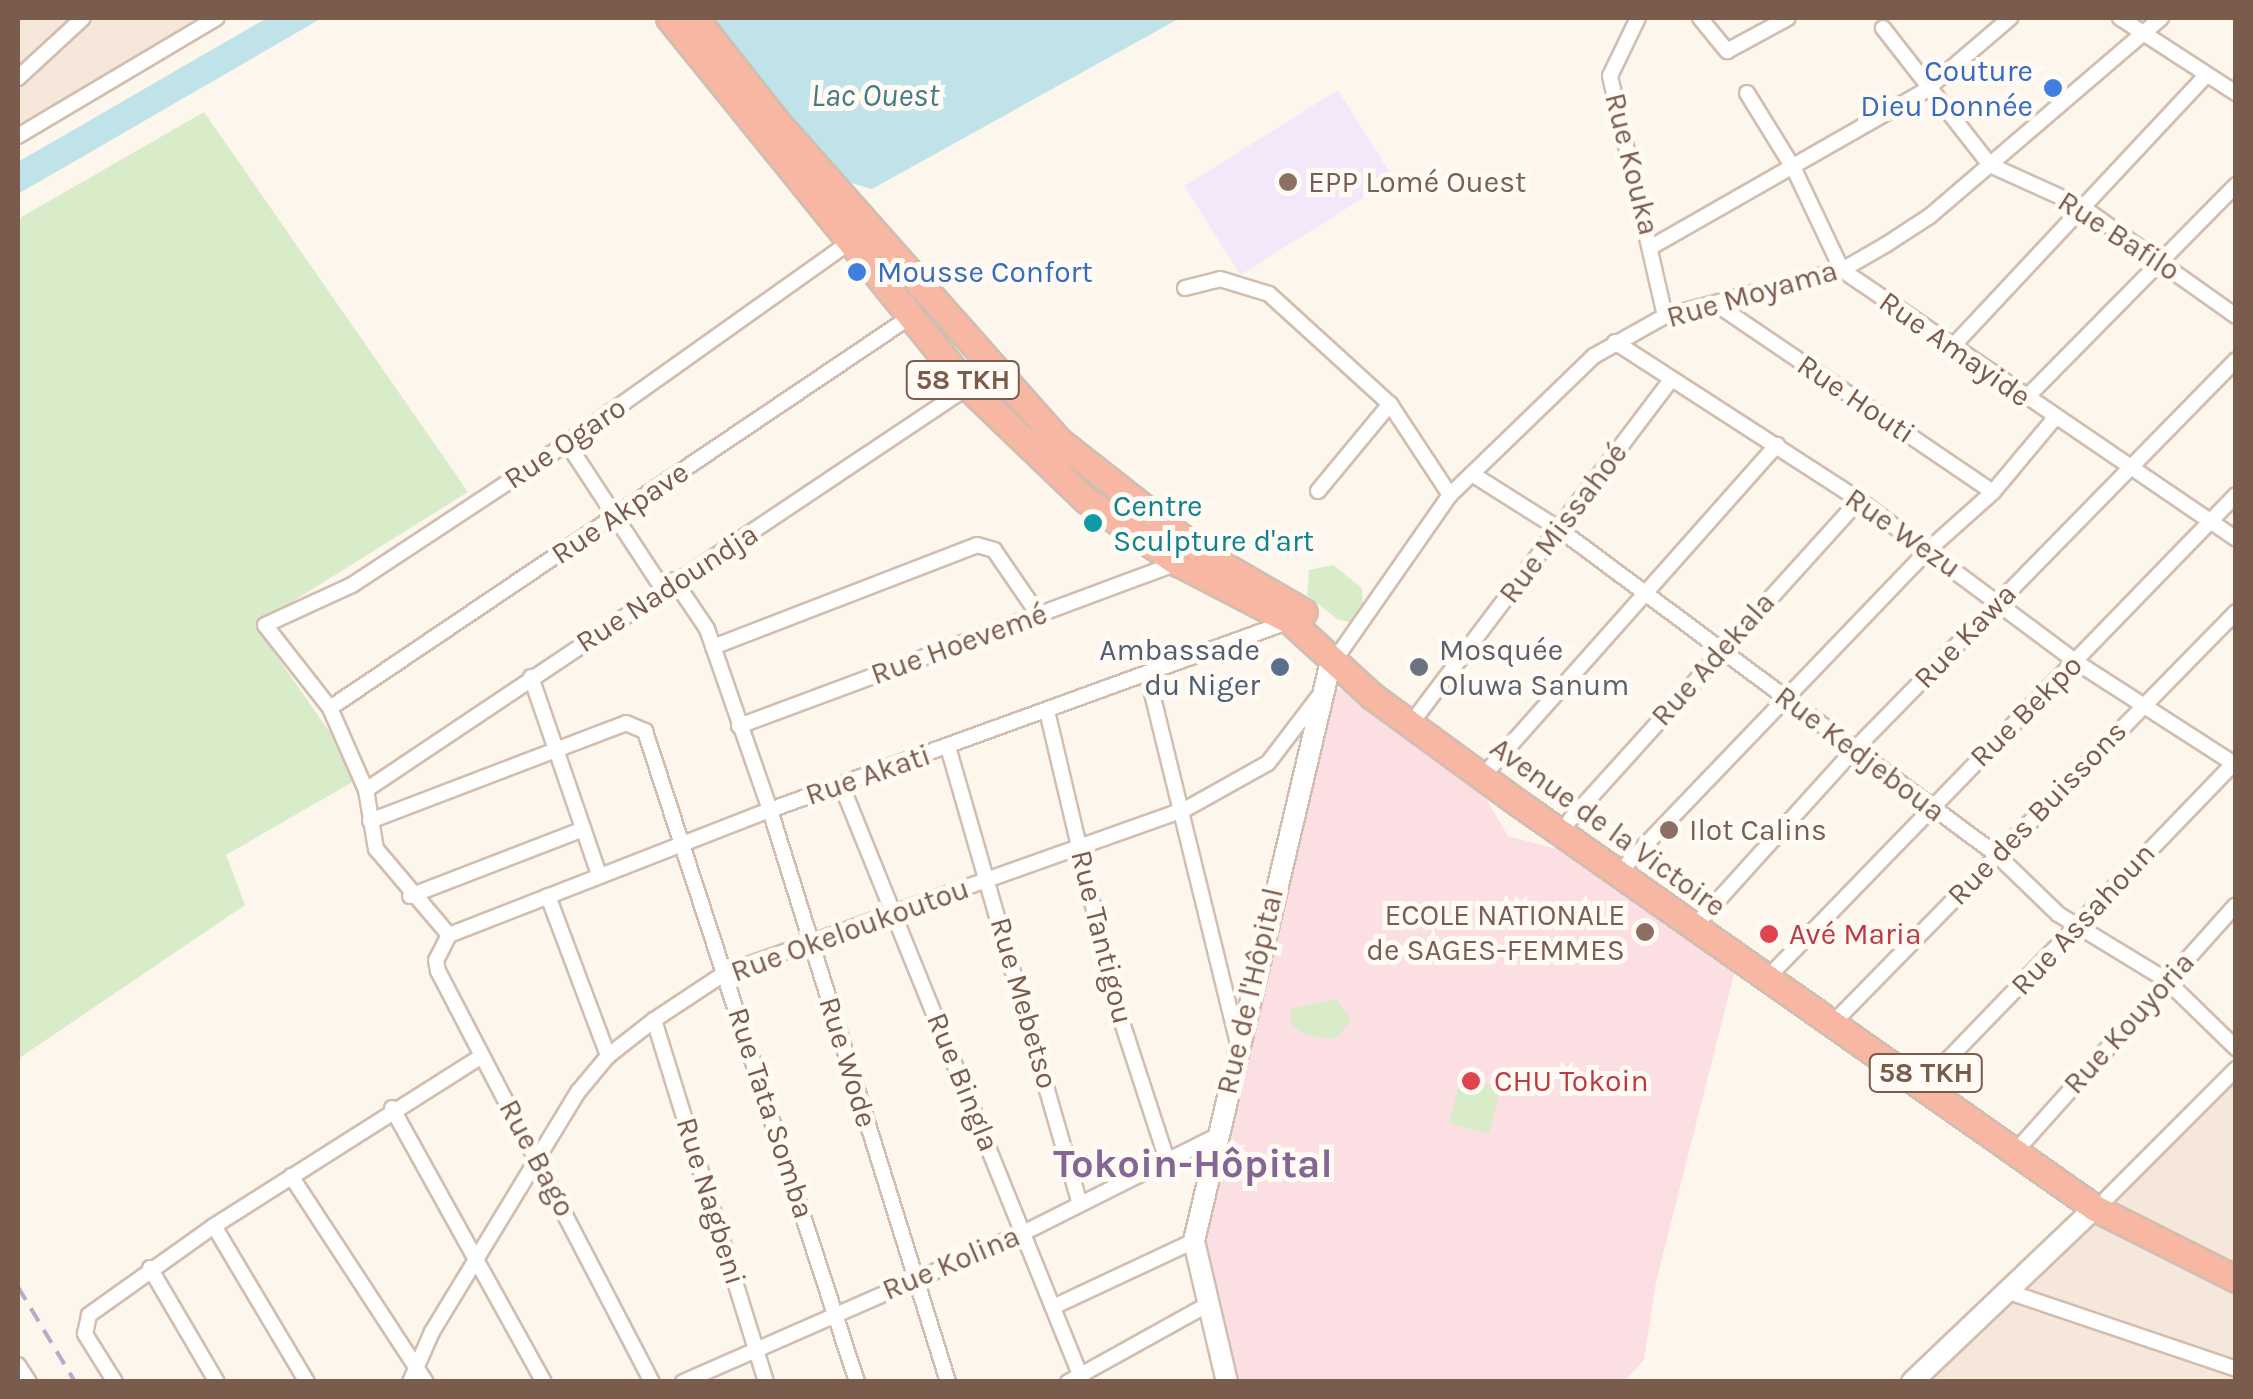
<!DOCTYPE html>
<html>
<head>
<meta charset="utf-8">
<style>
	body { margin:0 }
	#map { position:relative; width:2253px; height:1399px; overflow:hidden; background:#fdf6ec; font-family:Karla,sans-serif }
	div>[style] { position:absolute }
	.residential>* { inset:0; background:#f5e8da }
	.education>* { inset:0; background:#f3e8fa; transform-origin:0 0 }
	.medical>* { inset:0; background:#fbdfe3 }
	.green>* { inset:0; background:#d8ecc9; transform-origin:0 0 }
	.water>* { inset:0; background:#bfe3e8 }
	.roads { filter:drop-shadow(2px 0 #d1beb0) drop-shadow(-2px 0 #d1beb0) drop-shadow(0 2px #d1beb0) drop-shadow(0 -2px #d1beb0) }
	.street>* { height:14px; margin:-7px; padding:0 7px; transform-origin:7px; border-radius:7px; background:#fff }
	.secondary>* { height:20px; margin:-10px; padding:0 10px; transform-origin:10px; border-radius:10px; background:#fff }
	.highway>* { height:25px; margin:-12.5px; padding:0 12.5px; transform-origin:12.5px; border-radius:12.5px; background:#f7b7a3 }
	.rail>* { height:4px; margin-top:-2px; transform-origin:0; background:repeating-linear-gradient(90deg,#b9a8c9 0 15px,transparent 0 25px) }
	.dots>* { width:28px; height:28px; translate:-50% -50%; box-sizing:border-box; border:5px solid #fffaf3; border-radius:50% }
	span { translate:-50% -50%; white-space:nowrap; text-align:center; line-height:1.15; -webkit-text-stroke:10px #fffaf3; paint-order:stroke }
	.shield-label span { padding:2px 8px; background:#fffaf3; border:2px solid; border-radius:8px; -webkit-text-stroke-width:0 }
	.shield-label { font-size:28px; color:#7a5c4d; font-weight:700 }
	.shop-label { font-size:30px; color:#366cbe }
	.right { translate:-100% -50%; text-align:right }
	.left { translate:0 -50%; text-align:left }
	.street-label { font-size:30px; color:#7a5c4d }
	.education-label { font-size:30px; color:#785e54 }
	.culture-label { font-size:30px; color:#0d838f }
	.service-label { font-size:30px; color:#4e5e75 }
	.worship-label { font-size:30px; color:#5b616d }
	.health-label { font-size:30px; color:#be3a42 }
	.water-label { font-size:32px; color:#437c86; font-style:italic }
	.district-label { font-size:40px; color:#846695; font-weight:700 }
	.frame { position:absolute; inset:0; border:20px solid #7a5c4d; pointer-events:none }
</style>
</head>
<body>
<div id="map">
	<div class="residential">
		<i style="clip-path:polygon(18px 18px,198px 18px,18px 133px)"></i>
		<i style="clip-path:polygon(2235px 1066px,2235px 1381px,1903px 1382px,2130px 1176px)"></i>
	</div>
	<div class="education">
		<i style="left:1338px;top:90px;width:105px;height:181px;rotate:58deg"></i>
	</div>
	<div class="medical">
		<i style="clip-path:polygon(1334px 687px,1356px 694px,1474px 779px,1508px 836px,1560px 850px,1609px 876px,1736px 966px,1656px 1282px,1644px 1360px,1624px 1381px,1232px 1381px,1196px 1239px)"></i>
	</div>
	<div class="green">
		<i style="clip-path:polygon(204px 112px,468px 492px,255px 625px,361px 777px,226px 855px,245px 905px,18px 1059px,18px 219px)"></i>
		<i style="clip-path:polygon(1333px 565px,1362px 588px,1363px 610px,1353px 623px,1337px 619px,1307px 595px,1309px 570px)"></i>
		<i style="clip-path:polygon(1336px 999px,1351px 1020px,1336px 1039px,1305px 1035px,1292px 1025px,1290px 1009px)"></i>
		<i style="left:1461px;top:1077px;width:41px;height:48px;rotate:14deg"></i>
	</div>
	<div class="water">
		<i style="clip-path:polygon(267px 18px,322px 18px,18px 194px,18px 162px)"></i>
		<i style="clip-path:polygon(705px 18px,1180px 18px,872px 189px,841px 180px)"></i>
	</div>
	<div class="roads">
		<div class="street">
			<i style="left:1638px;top:18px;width:64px;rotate:115.8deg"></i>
			<i style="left:1610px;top:76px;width:246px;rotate:77.1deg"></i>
			<i style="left:1700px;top:18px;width:43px;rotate:50.7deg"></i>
			<i style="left:1727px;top:51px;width:69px;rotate:-28.4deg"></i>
			<i style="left:2120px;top:18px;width:138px;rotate:32.9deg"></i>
			<i style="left:1883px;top:28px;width:174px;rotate:52deg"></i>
			<i style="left:1990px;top:165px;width:100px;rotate:24.3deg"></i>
			<i style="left:2081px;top:206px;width:190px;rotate:35.4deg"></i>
			<i style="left:18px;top:78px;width:88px;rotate:-42.7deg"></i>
			<i style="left:1747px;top:93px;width:89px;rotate:58.3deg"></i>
			<i style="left:1794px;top:169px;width:112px;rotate:64.6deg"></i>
			<i style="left:1842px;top:270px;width:477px;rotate:34.3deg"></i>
			<i style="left:18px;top:136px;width:231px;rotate:-30.7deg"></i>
			<i style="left:1653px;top:246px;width:314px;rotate:-29.7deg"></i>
			<i style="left:1926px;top:90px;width:111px;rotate:-40.6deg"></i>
			<i style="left:1185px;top:288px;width:36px;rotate:-14deg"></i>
			<i style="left:1220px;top:279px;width:51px;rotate:17deg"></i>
			<i style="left:1269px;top:294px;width:164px;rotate:42.3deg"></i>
			<i style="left:1390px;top:404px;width:109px;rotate:56.6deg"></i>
			<i style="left:1719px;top:306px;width:331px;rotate:34.2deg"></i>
			<i style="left:1615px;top:342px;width:291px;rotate:32.9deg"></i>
			<i style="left:1859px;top:500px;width:271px;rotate:36.7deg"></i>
			<i style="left:2076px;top:662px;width:190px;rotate:32.8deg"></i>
			<i style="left:1953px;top:346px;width:370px;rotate:-46.9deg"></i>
			<i style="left:2026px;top:398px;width:299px;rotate:-45.4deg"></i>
			<i style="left:567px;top:443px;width:175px;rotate:56.7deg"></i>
			<i style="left:1472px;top:474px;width:103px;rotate:32.3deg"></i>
			<i style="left:1559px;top:529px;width:546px;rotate:36.66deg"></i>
			<i style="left:1997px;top:855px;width:85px;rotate:44deg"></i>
			<i style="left:2058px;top:914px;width:127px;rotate:31.4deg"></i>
			<i style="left:2166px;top:980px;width:98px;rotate:44.2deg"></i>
			<i style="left:1318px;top:491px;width:113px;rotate:-50.4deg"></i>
			<i style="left:674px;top:580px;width:59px;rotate:56deg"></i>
			<i style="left:707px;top:629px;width:192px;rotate:70.8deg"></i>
			<i style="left:770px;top:810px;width:599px;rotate:72.71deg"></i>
			<i style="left:713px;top:647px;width:283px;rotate:-21.1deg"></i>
			<i style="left:977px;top:545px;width:18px;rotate:16deg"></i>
			<i style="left:994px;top:550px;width:78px;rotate:55.5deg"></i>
			<i style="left:1341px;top:651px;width:190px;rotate:-55.1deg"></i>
			<i style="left:1450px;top:495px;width:200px;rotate:-44deg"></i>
			<i style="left:1594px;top:356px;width:81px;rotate:-29.4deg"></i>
			<i style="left:1665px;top:316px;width:183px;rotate:-14.6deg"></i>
			<i style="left:1842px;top:270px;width:52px;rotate:-30deg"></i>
			<i style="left:1887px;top:244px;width:51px;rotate:-33.1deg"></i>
			<i style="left:1930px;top:216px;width:304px;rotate:-40.6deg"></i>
			<i style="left:1147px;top:673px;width:382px;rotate:76.2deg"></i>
			<i style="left:531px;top:677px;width:209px;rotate:71deg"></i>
			<i style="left:330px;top:708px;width:699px;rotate:-33.99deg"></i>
			<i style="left:1047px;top:711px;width:304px;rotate:76.7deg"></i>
			<i style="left:1117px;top:1007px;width:161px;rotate:71.9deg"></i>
			<i style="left:1419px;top:713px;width:418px;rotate:-52.9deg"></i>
			<i style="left:739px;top:726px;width:468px;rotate:-20.4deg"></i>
			<i style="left:948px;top:747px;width:475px;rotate:73.9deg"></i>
			<i style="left:1491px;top:767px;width:431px;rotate:-48.4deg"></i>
			<i style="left:841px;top:784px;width:645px;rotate:67.97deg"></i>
			<i style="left:366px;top:790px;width:724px;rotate:-33.8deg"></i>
			<i style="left:1570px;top:820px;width:431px;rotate:-47.9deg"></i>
			<i style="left:370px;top:821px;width:274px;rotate:-20.9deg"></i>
			<i style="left:626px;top:723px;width:21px;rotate:23deg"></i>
			<i style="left:645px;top:731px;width:685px;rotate:71.96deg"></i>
			<i style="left:1627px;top:864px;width:434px;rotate:-46.2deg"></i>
			<i style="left:1927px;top:551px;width:89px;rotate:-41.8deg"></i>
			<i style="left:1993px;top:492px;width:95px;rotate:-50.1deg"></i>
			<i style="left:410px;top:896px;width:186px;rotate:-21.1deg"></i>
			<i style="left:548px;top:896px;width:171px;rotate:69.4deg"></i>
			<i style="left:1702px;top:918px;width:227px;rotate:-47.9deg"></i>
			<i style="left:1854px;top:750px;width:546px;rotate:-45.59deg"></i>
			<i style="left:449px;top:935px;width:113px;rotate:-130.3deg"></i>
			<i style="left:376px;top:849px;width:60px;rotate:-99.6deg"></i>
			<i style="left:366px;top:790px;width:90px;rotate:-113.7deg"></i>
			<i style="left:330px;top:708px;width:105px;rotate:-128.1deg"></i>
			<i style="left:265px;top:625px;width:96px;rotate:-24.7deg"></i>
			<i style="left:352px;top:585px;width:258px;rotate:-33.4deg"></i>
			<i style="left:567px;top:443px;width:352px;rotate:-35.4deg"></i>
			<i style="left:449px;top:935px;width:344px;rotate:-21.3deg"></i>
			<i style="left:770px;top:810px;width:553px;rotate:-19.97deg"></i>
			<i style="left:449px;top:935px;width:28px;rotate:117deg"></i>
			<i style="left:436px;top:960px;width:11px;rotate:80deg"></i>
			<i style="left:438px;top:971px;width:463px;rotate:62.5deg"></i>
			<i style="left:1775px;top:970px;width:662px;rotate:-45.86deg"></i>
			<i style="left:1840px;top:1016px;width:566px;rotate:-45.57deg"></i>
			<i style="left:654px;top:1020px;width:379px;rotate:72.8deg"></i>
			<i style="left:1931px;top:1077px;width:439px;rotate:-46deg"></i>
			<i style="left:392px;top:1108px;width:313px;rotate:61deg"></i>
			<i style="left:2023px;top:1143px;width:319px;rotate:-48.2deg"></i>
			<i style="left:291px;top:1176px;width:246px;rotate:56.8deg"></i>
			<i style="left:2107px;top:1198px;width:182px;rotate:-45deg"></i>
			<i style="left:214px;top:1226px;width:182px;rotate:59.2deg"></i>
			<i style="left:150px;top:1268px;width:132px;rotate:59.6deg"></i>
			<i style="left:2009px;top:1292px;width:240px;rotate:18.7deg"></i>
			<i style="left:1053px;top:1307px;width:156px;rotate:-25.1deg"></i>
			<i style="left:18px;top:1365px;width:20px;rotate:57deg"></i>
			<i style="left:115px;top:1382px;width:57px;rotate:-122deg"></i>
			<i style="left:85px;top:1334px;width:19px;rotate:-78deg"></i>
			<i style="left:89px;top:1315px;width:153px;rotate:-35.5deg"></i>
			<i style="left:214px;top:1226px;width:317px;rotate:-32.4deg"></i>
			<i style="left:410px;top:1382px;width:55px;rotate:-66.3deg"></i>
			<i style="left:432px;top:1332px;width:281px;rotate:-58.7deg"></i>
			<i style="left:578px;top:1092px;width:47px;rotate:-50.2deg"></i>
			<i style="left:608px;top:1056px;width:58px;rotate:-38deg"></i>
			<i style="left:654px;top:1020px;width:85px;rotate:-33.5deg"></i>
			<i style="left:725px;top:973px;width:487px;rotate:-19.6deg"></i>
			<i style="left:1184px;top:810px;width:96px;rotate:-29.2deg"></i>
			<i style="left:1268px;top:763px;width:84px;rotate:-52.7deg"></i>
			<i style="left:683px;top:1382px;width:371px;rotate:-23.7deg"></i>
			<i style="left:1023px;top:1233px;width:215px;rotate:-26.6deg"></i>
			<i style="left:1068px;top:1382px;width:159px;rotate:-29deg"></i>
		</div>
		<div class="secondary">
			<i style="left:1227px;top:1382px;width:145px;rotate:-103.2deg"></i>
			<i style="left:1194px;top:1241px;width:596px;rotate:-76.71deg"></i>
			<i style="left:1912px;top:1382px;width:253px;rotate:-43.6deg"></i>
		</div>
		<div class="highway">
			<i style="left:669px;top:18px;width:475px;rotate:51deg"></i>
			<i style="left:968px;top:387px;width:163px;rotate:43.8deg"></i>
			<i style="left:1086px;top:500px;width:112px;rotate:34.4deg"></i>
			<i style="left:1178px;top:563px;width:126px;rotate:27.4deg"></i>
			<i style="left:1290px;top:621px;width:111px;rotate:42.4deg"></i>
			<i style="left:1372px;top:696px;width:180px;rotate:36.2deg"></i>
			<i style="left:1517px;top:802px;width:706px;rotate:35.09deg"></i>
			<i style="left:2095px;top:1208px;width:158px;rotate:26.7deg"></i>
			<i style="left:695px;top:18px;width:131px;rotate:51.8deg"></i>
			<i style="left:776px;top:121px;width:426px;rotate:48.5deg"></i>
			<i style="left:1058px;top:440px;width:179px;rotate:38.2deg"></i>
			<i style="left:1199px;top:551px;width:121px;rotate:30.2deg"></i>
		</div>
	</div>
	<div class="rail">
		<i style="left:18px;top:1287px;width:111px;rotate:59deg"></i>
	</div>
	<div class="dots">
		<i style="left:2053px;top:88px;background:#3f7fe0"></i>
		<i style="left:1288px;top:182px;background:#8d6e63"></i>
		<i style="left:857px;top:272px;background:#3f7fe0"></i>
		<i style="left:1093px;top:523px;background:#0f9aa8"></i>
		<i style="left:1280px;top:667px;background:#5c6f8a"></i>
		<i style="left:1419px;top:667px;background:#6b7280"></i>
		<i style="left:1669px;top:830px;background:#8d6e63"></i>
		<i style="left:1645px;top:932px;background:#8d6e63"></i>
		<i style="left:1769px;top:934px;background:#e0444e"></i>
		<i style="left:1471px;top:1081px;background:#e0444e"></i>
	</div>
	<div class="shield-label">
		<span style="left:963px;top:380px">58 TKH</span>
		<span style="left:1926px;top:1073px">58 TKH</span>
	</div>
	<div class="shop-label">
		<span class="right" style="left:2033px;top:88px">Couture<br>Dieu Donnée</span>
		<span class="left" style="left:877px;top:272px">Mousse Confort</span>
	</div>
	<div class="street-label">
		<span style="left:1632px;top:164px;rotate:76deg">Rue Kouka</span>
		<span style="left:2119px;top:236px;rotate:33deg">Rue Bafilo</span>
		<span style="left:1752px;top:294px;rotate:-16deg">Rue Moyama</span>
		<span style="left:1955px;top:349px;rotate:35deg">Rue Amayide</span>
		<span style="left:1856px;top:399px;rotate:34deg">Rue Houti</span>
		<span style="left:565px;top:443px;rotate:-34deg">Rue Ogaro</span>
		<span style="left:620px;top:513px;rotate:-34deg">Rue Akpave</span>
		<span style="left:1563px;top:523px;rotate:-53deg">Rue Missahoé</span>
		<span style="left:1903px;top:533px;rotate:35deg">Rue Wezu</span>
		<span style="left:667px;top:588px;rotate:-33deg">Rue Nadoundja</span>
		<span style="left:1965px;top:636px;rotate:-46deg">Rue Kawa</span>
		<span style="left:959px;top:644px;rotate:-20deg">Rue Hoevemé</span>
		<span style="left:1713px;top:659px;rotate:-48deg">Rue Adekala</span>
		<span style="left:2026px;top:711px;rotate:-45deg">Rue Bekpo</span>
		<span style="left:1860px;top:754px;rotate:37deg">Rue Kedjeboua</span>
		<span style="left:868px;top:775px;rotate:-19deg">Rue Akati</span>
		<span style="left:2037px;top:813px;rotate:-46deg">Rue des Buissons</span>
		<span style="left:1608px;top:827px;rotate:36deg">Avenue de la Victoire</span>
		<span style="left:2083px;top:919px;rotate:-47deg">Rue Assahoun</span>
		<span style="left:850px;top:930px;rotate:-20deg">Rue Okeloukoutou</span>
		<span style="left:1102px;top:937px;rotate:76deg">Rue Tantigou</span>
		<span style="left:1250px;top:991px;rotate:-77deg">Rue de l'Hôpital</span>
		<span style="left:1024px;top:1003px;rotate:74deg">Rue Mebetso</span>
		<span style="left:2129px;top:1023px;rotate:-48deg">Rue Kouyoria</span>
		<span style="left:848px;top:1062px;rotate:73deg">Rue Wode</span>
		<span style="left:963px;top:1082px;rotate:68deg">Rue Bingla</span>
		<span style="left:771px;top:1113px;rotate:72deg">Rue Tata Somba</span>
		<span style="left:537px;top:1158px;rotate:62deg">Rue Bago</span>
		<span style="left:711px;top:1201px;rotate:73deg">Rue Nagbeni</span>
		<span style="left:951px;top:1263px;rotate:-23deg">Rue Kolina</span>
	</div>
	<div class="education-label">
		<span class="left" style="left:1308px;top:182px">EPP Lomé Ouest</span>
		<span class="left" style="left:1689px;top:830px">Ilot Calins</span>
		<span class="right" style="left:1625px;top:932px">ECOLE NATIONALE<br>de SAGES-FEMMES</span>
	</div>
	<div class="culture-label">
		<span class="left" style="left:1113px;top:523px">Centre<br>Sculpture d'art</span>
	</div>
	<div class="service-label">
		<span class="right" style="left:1260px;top:667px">Ambassade<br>du Niger</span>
	</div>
	<div class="worship-label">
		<span class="left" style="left:1439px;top:667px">Mosquée<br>Oluwa Sanum</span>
	</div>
	<div class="health-label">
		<span class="left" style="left:1789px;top:934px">Avé Maria</span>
		<span class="left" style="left:1494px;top:1081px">CHU Tokoin</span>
	</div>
	<div class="water-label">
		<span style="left:875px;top:96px">Lac Ouest</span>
	</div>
	<div class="district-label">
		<span style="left:1193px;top:1164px">Tokoin-Hôpital</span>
	</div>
	<div class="frame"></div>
</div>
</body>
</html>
